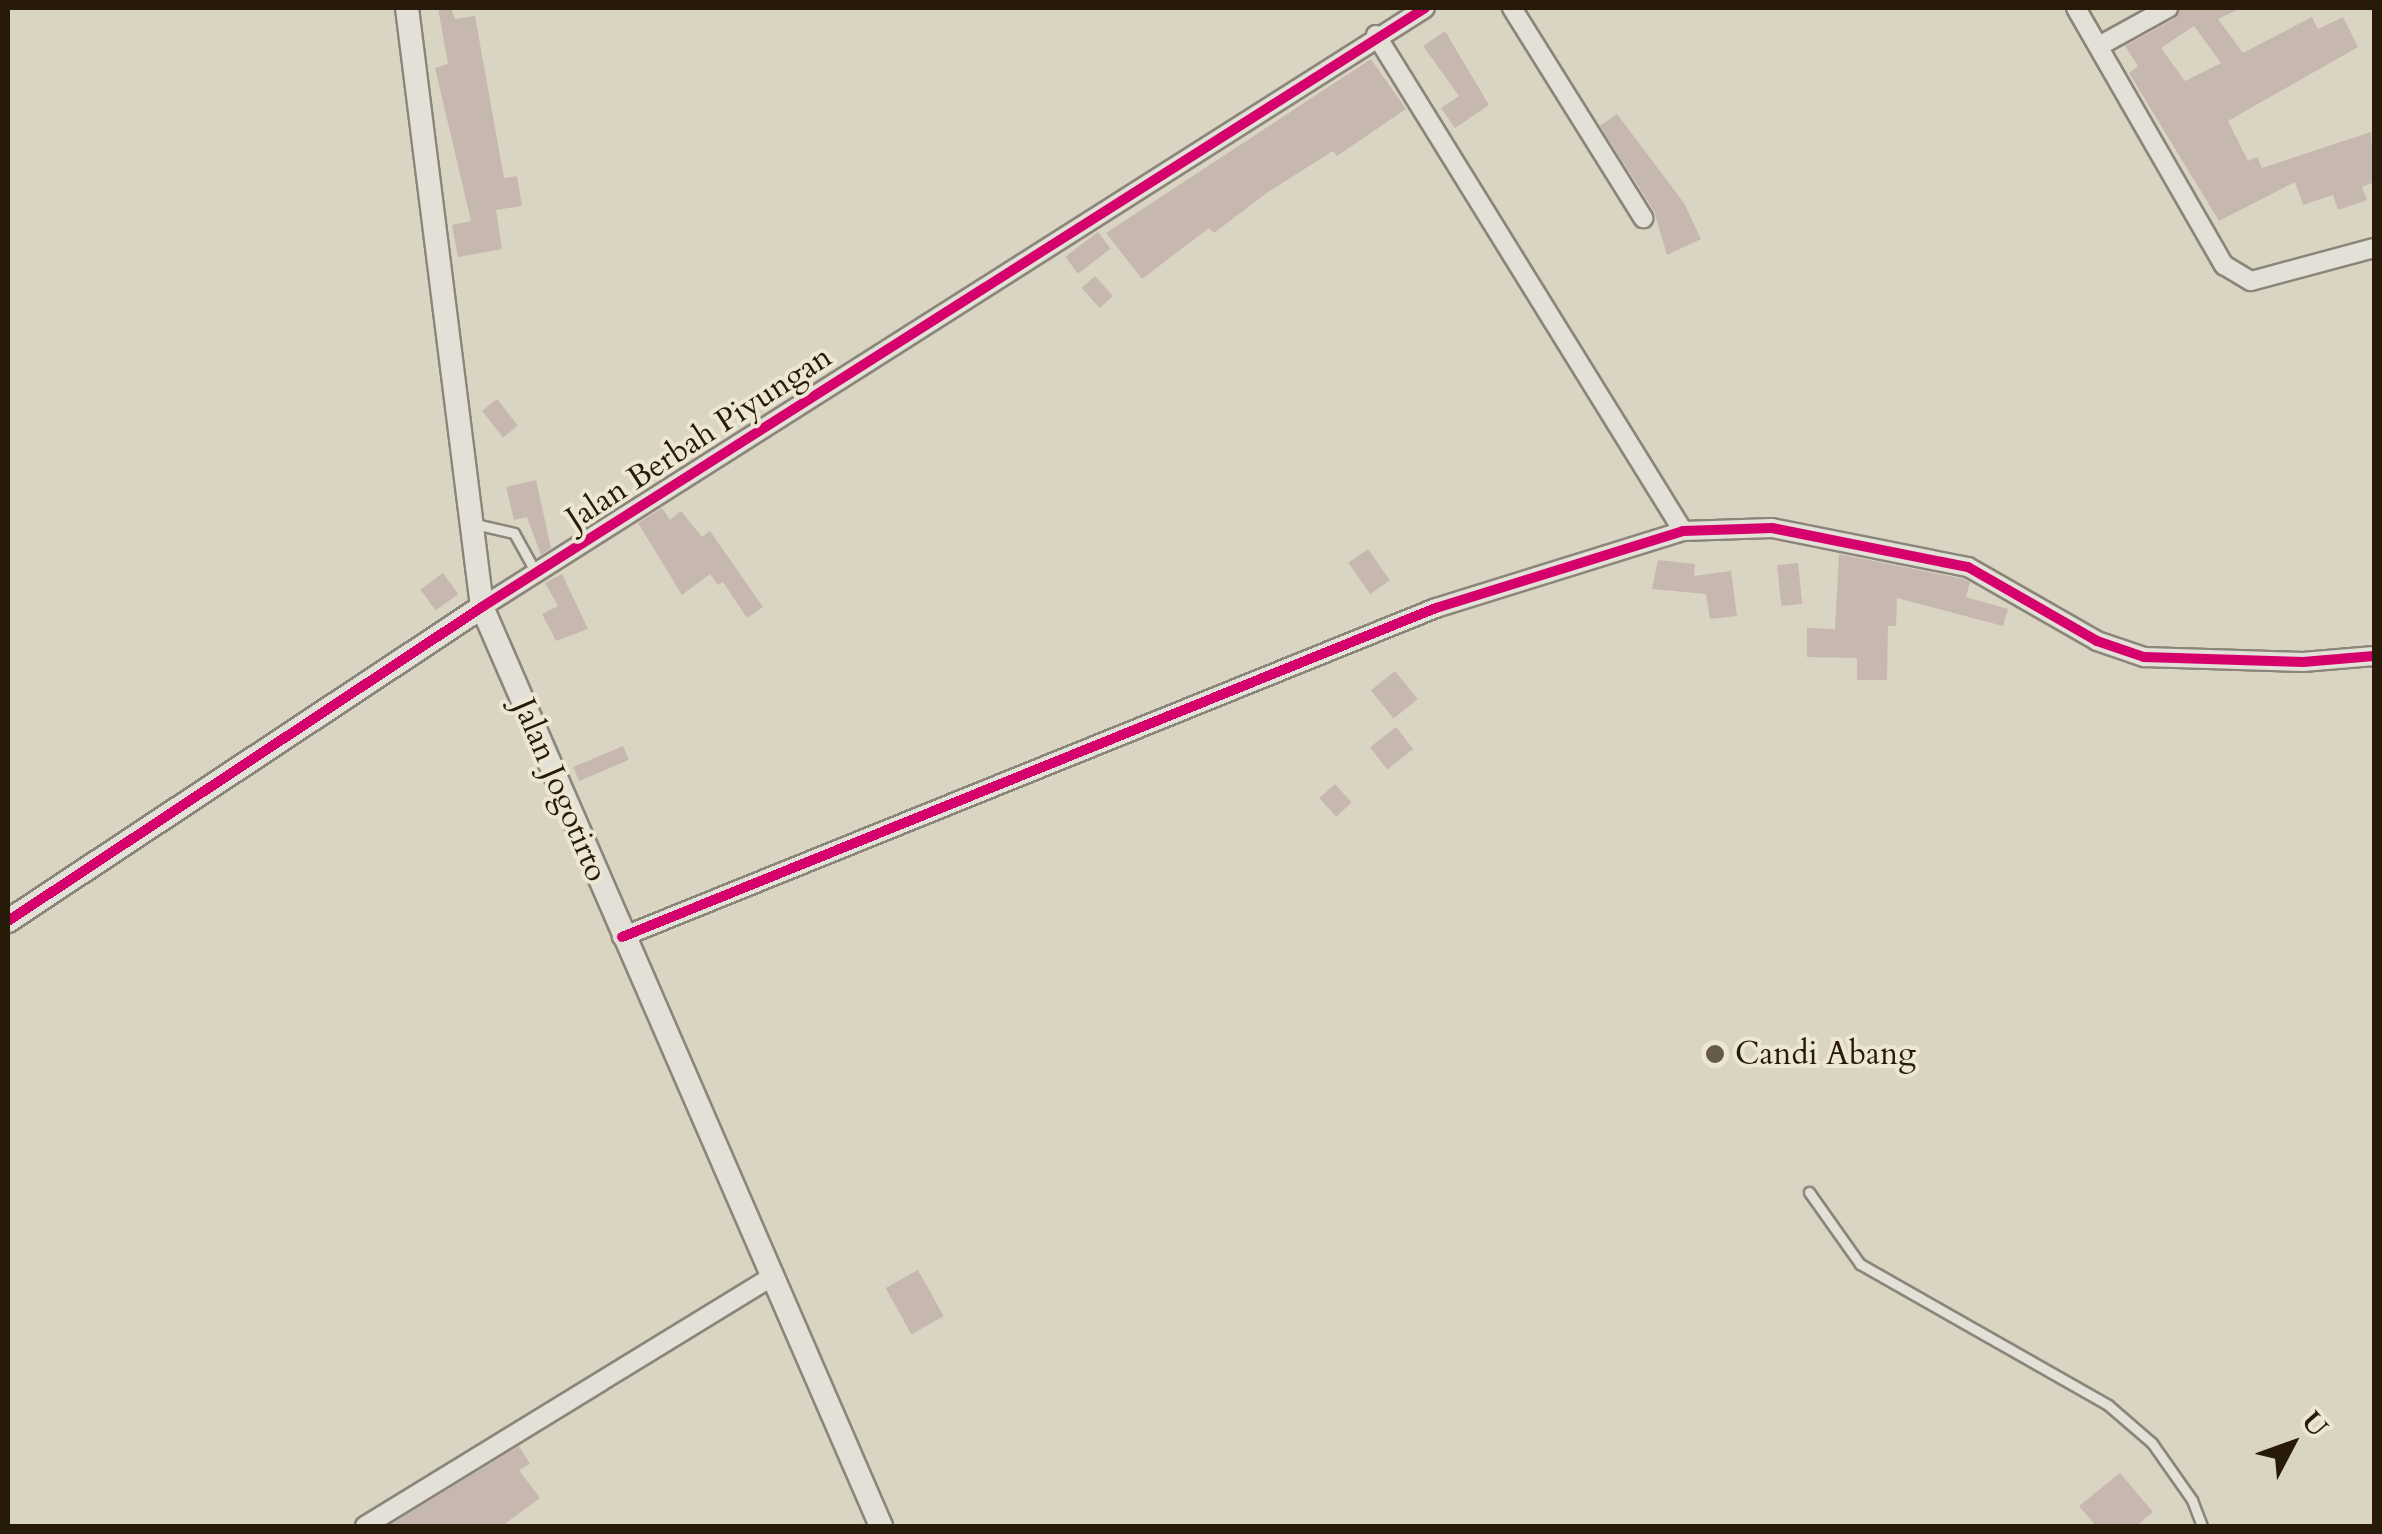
<!DOCTYPE html>
<html>
<head>
<meta charset="utf-8">
<style>
	body { margin:0 }
	#map { position:relative; width:2382px; height:1534px; overflow:hidden; background:#dad4c3; font-family:Cardo,serif }
	div>[style] { position:absolute }
	.building>* { inset:0; background:#c7b8af; transform-origin:0 0 }
	.roads { filter:drop-shadow(2px 0 #8b867a) drop-shadow(-2px 0 #8b867a) drop-shadow(0 2px #8b867a) drop-shadow(0 -2px #8b867a) }
	.service>* { height:9px; margin:-4.5px; padding:0 4.5px; transform-origin:4.5px; border-radius:4.5px; background:#e2e0d7 }
	.minor>* { height:18px; margin:-9px; padding:0 9px; transform-origin:9px; border-radius:9px; background:#e2e0d7 }
	.tertiary>* { height:22px; margin:-11px; padding:0 11px; transform-origin:11px; border-radius:11px; background:#e2e0d7 }
	.cycleway>* { height:10px; margin:-5px; padding:0 5px; transform-origin:5px; border-radius:5px; background:#d6006c }
	.dots>* { width:28px; height:28px; translate:-50% -50%; box-sizing:border-box; border:5px solid #ede6d2; border-radius:50% }
	span { translate:-50% -50%; white-space:nowrap; text-align:center; line-height:1.15; -webkit-text-stroke:8px #ede6d2; paint-order:stroke }
	.street-label { font-size:32px; color:#271a08 }
	.poi-label { font-size:32px; color:#271a08 }
	.left { translate:0 -50%; text-align:left }
	.frame { position:absolute; inset:0; border:10px solid #271a08; pointer-events:none }
	.north { position:absolute; left:2242px; top:1394px; width:100px; height:100px; -webkit-text-stroke:8px #ede6d2; paint-order:stroke; rotate:49deg; font-size:28px; font-weight:700; line-height:40px; text-align:center; color:#271a08 }
	.north::after { content:''; display:block; margin:auto; width:35px; height:45px; background:#271a08; clip-path:polygon(50% 0,100% 100%,50% 72%,0 100%) }
</style>
</head>
<body>
<div id="map">
	<div class="building">
		<i style="clip-path:polygon(438px 8px,451px 8px,455px 19px,475px 16px,504px 178px,517px 176px,522px 206px,496px 210px,502px 249px,458px 257px,452px 225px,471px 221px,435px 68px,448px 64px)"></i>
		<i style="clip-path:polygon(evenodd,2180px 8px,2241px 8px,2218px 19px,2243px 53px,2312px 17px,2318px 29px,2343px 17px,2358px 47px,2228px 121px,2248px 161px,2257px 157px,2262px 168px,2371px 132px,2374px 182px,2362px 187px,2367px 200px,2338px 210px,2333px 195px,2303px 205px,2295px 182px,2219px 221px,2129px 73px,2138px 66px,2125px 46px,2174px 19px,2180px 8px,2194px 26px,2221px 63px,2185px 81px,2161px 48px,2194px 26px)"></i>
		<i style="clip-path:polygon(1445px 31px,1489px 105px,1455px 128px,1441px 108px,1459px 96px,1423px 46px)"></i>
		<i style="clip-path:polygon(1371px 59px,1406px 109px,1337px 156px,1333px 151px,1268px 192px,1214px 233px,1209px 228px,1142px 279px,1106px 233px)"></i>
		<i style="clip-path:polygon(1617px 114px,1684px 203px,1701px 239px,1667px 255px,1654px 211px,1600px 126px)"></i>
		<i style="left:1098px;top:232px;width:21px;height:41px;rotate:53deg"></i>
		<i style="left:1095px;top:276px;width:27px;height:18px;rotate:48deg"></i>
		<i style="left:497px;top:399px;width:34px;height:19px;rotate:52deg"></i>
		<i style="clip-path:polygon(536px 480px,551px 548px,541px 555px,527px 517px,514px 520px,506px 487px)"></i>
		<i style="clip-path:polygon(662px 508px,670px 520px,681px 511px,702px 537px,710px 531px,763px 607px,747px 618px,723px 582px,718px 585px,710px 574px,682px 595px,638px 523px)"></i>
		<i style="left:1368px;top:549px;width:38px;height:24px;rotate:55deg"></i>
		<i style="clip-path:polygon(1839px 554px,1964px 579px,1970px 582px,1966px 597px,2008px 609px,2003px 626px,1897px 598px,1896px 626px,1888px 626px,1887px 680px,1857px 680px,1857px 658px,1807px 657px,1807px 628px,1835px 629px)"></i>
		<i style="clip-path:polygon(1658px 560px,1695px 564px,1694px 576px,1731px 571px,1737px 616px,1710px 619px,1706px 594px,1652px 589px)"></i>
		<i style="left:1798px;top:563px;width:41px;height:21px;rotate:84deg"></i>
		<i style="left:443px;top:573px;width:26px;height:28px;rotate:54deg"></i>
		<i style="clip-path:polygon(562px 574px,588px 629px,556px 641px,542px 614px,558px 606px,545px 583px)"></i>
		<i style="left:1395px;top:671px;width:36px;height:31px;rotate:51deg"></i>
		<i style="left:1396px;top:727px;width:28px;height:33px;rotate:52deg"></i>
		<i style="left:623px;top:746px;width:15px;height:54px;rotate:67deg"></i>
		<i style="left:1335px;top:784px;width:25px;height:21px;rotate:48deg"></i>
		<i style="left:918px;top:1270px;width:53px;height:37px;rotate:61deg"></i>
		<i style="clip-path:polygon(519px 1446px,530px 1464px,519px 1470px,540px 1498px,502px 1526px,388px 1526px)"></i>
		<i style="clip-path:polygon(2120px 1473px,2153px 1512px,2136px 1526px,2096px 1526px,2079px 1506px)"></i>
	</div>
	<div class="roads">
		<div class="service">
			<i style="left:475px;top:524px;width:40px;rotate:13deg"></i>
			<i style="left:514px;top:533px;width:43px;rotate:61.1deg"></i>
			<i style="left:1809px;top:1192px;width:88px;rotate:54.7deg"></i>
			<i style="left:1860px;top:1264px;width:285px;rotate:29.6deg"></i>
			<i style="left:2108px;top:1405px;width:58px;rotate:40.8deg"></i>
			<i style="left:2152px;top:1443px;width:70px;rotate:54.9deg"></i>
			<i style="left:2192px;top:1500px;width:28px;rotate:69deg"></i>
		</div>
		<div class="minor">
			<i style="left:1512px;top:8px;width:248px;rotate:58deg"></i>
			<i style="left:2076px;top:8px;width:297px;rotate:60.1deg"></i>
			<i style="left:2224px;top:265px;width:31px;rotate:31deg"></i>
			<i style="left:2251px;top:281px;width:127px;rotate:-15deg"></i>
			<i style="left:1376px;top:35px;width:583px;rotate:58.24deg"></i>
			<i style="left:2099px;top:46px;width:79px;rotate:-28.8deg"></i>
			<i style="left:482px;top:607px;width:1117px;rotate:-32.42deg"></i>
			<i style="left:622px;top:937px;width:878px;rotate:-22.01deg"></i>
			<i style="left:1436px;top:608px;width:259px;rotate:-17.3deg"></i>
			<i style="left:1683px;top:531px;width:89px;rotate:-1.9deg"></i>
			<i style="left:1772px;top:528px;width:200px;rotate:11.3deg"></i>
			<i style="left:1968px;top:567px;width:149px;rotate:29.8deg"></i>
			<i style="left:2097px;top:641px;width:50px;rotate:18.8deg"></i>
			<i style="left:2144px;top:657px;width:159px;rotate:1.8deg"></i>
			<i style="left:2303px;top:662px;width:71px;rotate:-4.8deg"></i>
			<i style="left:365px;top:1526px;width:475px;rotate:-31.5deg"></i>
		</div>
		<div class="tertiary">
			<i style="left:407px;top:8px;width:604px;rotate:82.86deg"></i>
			<i style="left:482px;top:607px;width:1002px;rotate:66.53deg"></i>
			<i style="left:8px;top:921px;width:569px;rotate:-33.52deg"></i>
		</div>
	</div>
	<div class="cycleway">
		<i style="left:8px;top:921px;width:569px;rotate:-33.52deg"></i>
		<i style="left:482px;top:607px;width:1117px;rotate:-32.42deg"></i>
		<i style="left:622px;top:937px;width:878px;rotate:-22.01deg"></i>
		<i style="left:1436px;top:608px;width:259px;rotate:-17.3deg"></i>
		<i style="left:1683px;top:531px;width:89px;rotate:-1.9deg"></i>
		<i style="left:1772px;top:528px;width:200px;rotate:11.3deg"></i>
		<i style="left:1968px;top:567px;width:149px;rotate:29.8deg"></i>
		<i style="left:2097px;top:641px;width:50px;rotate:18.8deg"></i>
		<i style="left:2144px;top:657px;width:159px;rotate:1.8deg"></i>
		<i style="left:2303px;top:662px;width:71px;rotate:-4.8deg"></i>
	</div>
	<div class="dots">
		<i style="left:1715px;top:1054px;background:#665b49"></i>
	</div>
	<div class="street-label">
		<span style="left:699px;top:438px;rotate:-33deg">Jalan Berbah Piyungan</span>
		<span style="left:560px;top:790px;rotate:67deg">Jalan Jogotirto</span>
	</div>
	<div class="poi-label">
		<span class="left" style="left:1735px;top:1054px">Candi Abang</span>
	</div>
	<div class="frame"></div>
	<div class="north">U</div>
</div>
</body>
</html>
